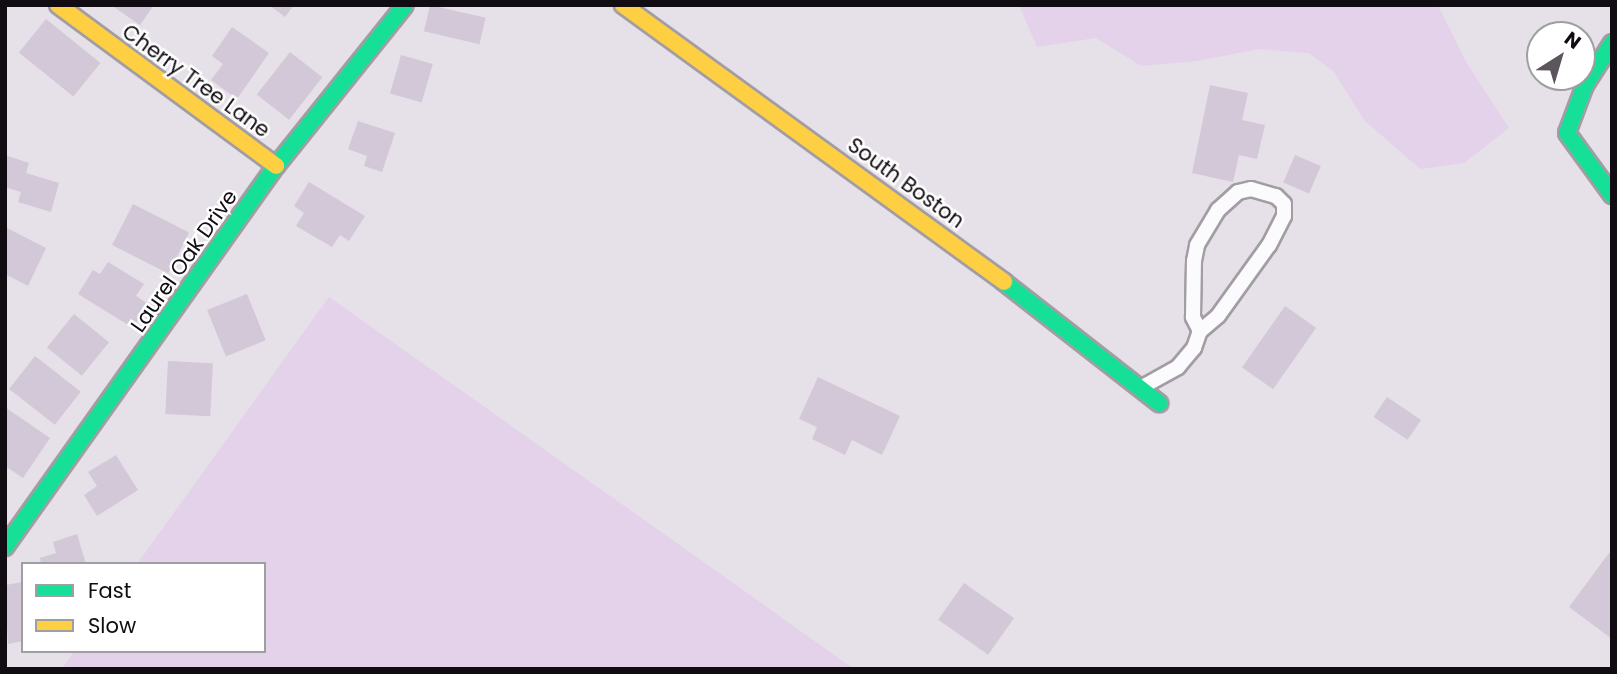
<!DOCTYPE html>
<html>
<head>
<meta charset="utf-8">
<style>
	body { margin:0 }
	#map { position:relative; width:1617px; height:674px; overflow:hidden; background:#e6e0e8; font-family:Poppins,sans-serif }
	div>[style] { position:absolute }
	.green>* { inset:0; background:#e4d2eb }
	.building>* { inset:0; background:#d3c8d7; transform-origin:0 0 }
	.roads { filter:drop-shadow(2px 0 #a29da3) drop-shadow(-2px 0 #a29da3) drop-shadow(0 2px #a29da3) drop-shadow(0 -2px #a29da3) }
	.lane>* { height:14px; margin:-7px; padding:0 7px; transform-origin:7px; border-radius:7px; background:#fbfafc }
	.fast>* { height:16px; margin:-8px; padding:0 8px; transform-origin:8px; border-radius:8px; background:#16e098 }
	.slow>* { height:16px; margin:-8px; padding:0 8px; transform-origin:8px; border-radius:8px; background:#ffcf43 }
	span { translate:-50% -50%; white-space:nowrap; text-align:center; line-height:1.15; -webkit-text-stroke:5px #fff; paint-order:stroke }
	.street-label { font-size:21px; color:#100c11 }
	.frame { position:absolute; inset:0; border:7px solid #100c11; pointer-events:none }
	.legend { position:absolute; left:21px; top:562px; width:245px; height:91px; box-sizing:border-box; background:#fff; border:2px solid #9f9ea0; margin:0; padding:9px 12px; list-style:none; font-size:21px; color:#100c11 }
	.legend li { display:flex; align-items:center; gap:14px; height:35px }
	.legend b { width:35px; border:2px solid #9f9ea0 }
	.north { position:absolute; left:1526px; top:21px; width:70px; height:70px; box-sizing:border-box; background:#fff; border:2px solid #9f9ea0; border-radius:50%; rotate:37deg; font-size:19px; font-weight:700; line-height:28px; text-align:center; color:#100c11 }
	.north::after { content:''; display:block; margin:auto; width:24px; height:32px; background:#5b565c; clip-path:polygon(50% 0,100% 100%,50% 72%,0 100%) }
</style>
</head>
<body>
<div id="map">
	<div class="green">
		<i style="clip-path:polygon(1019px 5px,1438px 5px,1466px 62px,1509px 128px,1464px 163px,1420px 169px,1364px 120px,1334px 72px,1309px 53px,1259px 49px,1197px 61px,1141px 66px,1096px 38px,1037px 47px)"></i>
		<i style="clip-path:polygon(329px 297px,746px 592px,854px 669px,62px 669px,74px 651px,264px 651px,264px 564px,137px 564px)"></i>
	</div>
	<div class="building">
		<i style="clip-path:polygon(111px 5px,154px 5px,140px 25px)"></i>
		<i style="clip-path:polygon(269px 5px,294px 5px,285px 17px)"></i>
		<i style="left:430px;top:5px;width:57px;height:27px;rotate:13deg"></i>
		<i style="left:46px;top:19px;width:70px;height:43px;rotate:39deg"></i>
		<i style="clip-path:polygon(232px 27px,269px 53px,237px 99px,211px 80px,223px 64px,212px 56px)"></i>
		<i style="left:290px;top:52px;width:41px;height:54px;rotate:38deg"></i>
		<i style="left:401px;top:55px;width:33px;height:40px;rotate:16deg"></i>
		<i style="clip-path:polygon(1210px 85px,1248px 93px,1242px 120px,1265px 125px,1257px 159px,1239px 155px,1233px 182px,1192px 173px)"></i>
		<i style="clip-path:polygon(358px 121px,395px 133px,382px 172px,364px 166px,367px 156px,348px 149px)"></i>
		<i style="clip-path:polygon(5px 155px,29px 163px,26px 173px,59px 183px,51px 212px,18px 202px,21px 192px,5px 187px)"></i>
		<i style="left:1295px;top:155px;width:28px;height:30px;rotate:23deg"></i>
		<i style="clip-path:polygon(309px 182px,365px 216px,349px 241px,340px 235px,332px 247px,296px 226px,304px 213px,294px 206px)"></i>
		<i style="left:133px;top:204px;width:63px;height:46px;rotate:27deg"></i>
		<i style="clip-path:polygon(5px 227px,46px 248px,28px 286px,5px 274px)"></i>
		<i style="clip-path:polygon(108px 262px,144px 284px,136px 296px,148px 304px,133px 328px,78px 294px,93px 270px,100px 274px)"></i>
		<i style="left:247px;top:294px;width:50px;height:43px;rotate:68deg"></i>
		<i style="left:1285px;top:306px;width:38px;height:75px;rotate:35deg"></i>
		<i style="left:74px;top:314px;width:45px;height:43px;rotate:39deg"></i>
		<i style="left:35px;top:356px;width:58px;height:42px;rotate:38deg"></i>
		<i style="left:168px;top:361px;width:45px;height:53px;rotate:3deg"></i>
		<i style="clip-path:polygon(818px 377px,900px 416px,882px 455px,852px 440px,845px 455px,812px 439px,817px 427px,799px 419px)"></i>
		<i style="left:1387px;top:397px;width:41px;height:24px;rotate:34deg"></i>
		<i style="clip-path:polygon(5px 407px,50px 438px,23px 478px,5px 466px)"></i>
		<i style="clip-path:polygon(116px 455px,138px 490px,97px 516px,84px 495px,97px 486px,88px 472px)"></i>
		<i style="clip-path:polygon(77px 534px,86px 564px,41px 564px,40px 558px,56px 553px,53px 542px)"></i>
		<i style="clip-path:polygon(1609px 553px,1612px 555px,1612px 639px,1569px 607px)"></i>
		<i style="clip-path:polygon(23px 582px,23px 641px,8px 644px,5px 585px)"></i>
		<i style="left:964px;top:583px;width:61px;height:45px;rotate:35deg"></i>
	</div>
	<div class="roads">
		<div class="lane">
			<i style="left:1144px;top:386px;width:39px;rotate:-29deg"></i>
			<i style="left:1178px;top:367px;width:25px;rotate:-50deg"></i>
			<i style="left:1194px;top:348px;width:18px;rotate:-71deg"></i>
			<i style="left:1200px;top:331px;width:16px;rotate:-117deg"></i>
			<i style="left:1193px;top:317px;width:56px;rotate:-89deg"></i>
			<i style="left:1194px;top:261px;width:16px;rotate:-79deg"></i>
			<i style="left:1197px;top:245px;width:41px;rotate:-59deg"></i>
			<i style="left:1218px;top:210px;width:27px;rotate:-42deg"></i>
			<i style="left:1238px;top:192px;width:13px;rotate:-13deg"></i>
			<i style="left:1251px;top:189px;width:26px;rotate:16deg"></i>
			<i style="left:1276px;top:196px;width:11px;rotate:45deg"></i>
			<i style="left:1284px;top:204px;width:12px;rotate:90deg"></i>
			<i style="left:1284px;top:216px;width:33px;rotate:117deg"></i>
			<i style="left:1269px;top:245px;width:87px;rotate:125.7deg"></i>
			<i style="left:1218px;top:316px;width:23px;rotate:140deg"></i>
		</div>
		<div class="fast">
			<i style="left:1612px;top:43px;width:50px;rotate:122.7deg"></i>
			<i style="left:1585px;top:85px;width:51px;rotate:110.6deg"></i>
			<i style="left:1567px;top:133px;width:77px;rotate:54deg"></i>
			<i style="left:1004px;top:282px;width:197px;rotate:38deg"></i>
			<i style="left:5px;top:547px;width:468px;rotate:-54.6deg"></i>
			<i style="left:276px;top:166px;width:206px;rotate:-51.3deg"></i>
		</div>
		<div class="slow">
			<i style="left:58px;top:5px;width:271px;rotate:36.4deg"></i>
			<i style="left:623px;top:5px;width:471px;rotate:36deg"></i>
		</div>
	</div>
	<div class="street-label">
		<span style="left:196px;top:81px;rotate:36deg">Cherry Tree Lane</span>
		<span style="left:906px;top:183px;rotate:36deg">South Boston</span>
		<span style="left:184px;top:261px;rotate:-55deg">Laurel Oak Drive</span>
	</div>
	<div class="frame"></div>
	<ul class="legend">
	<li><b style="height:9px;background:#16e098"></b>Fast</li>
	<li><b style="height:9px;background:#ffcf43"></b>Slow</li>
	</ul>
	<div class="north">N</div>
</div>
</body>
</html>
